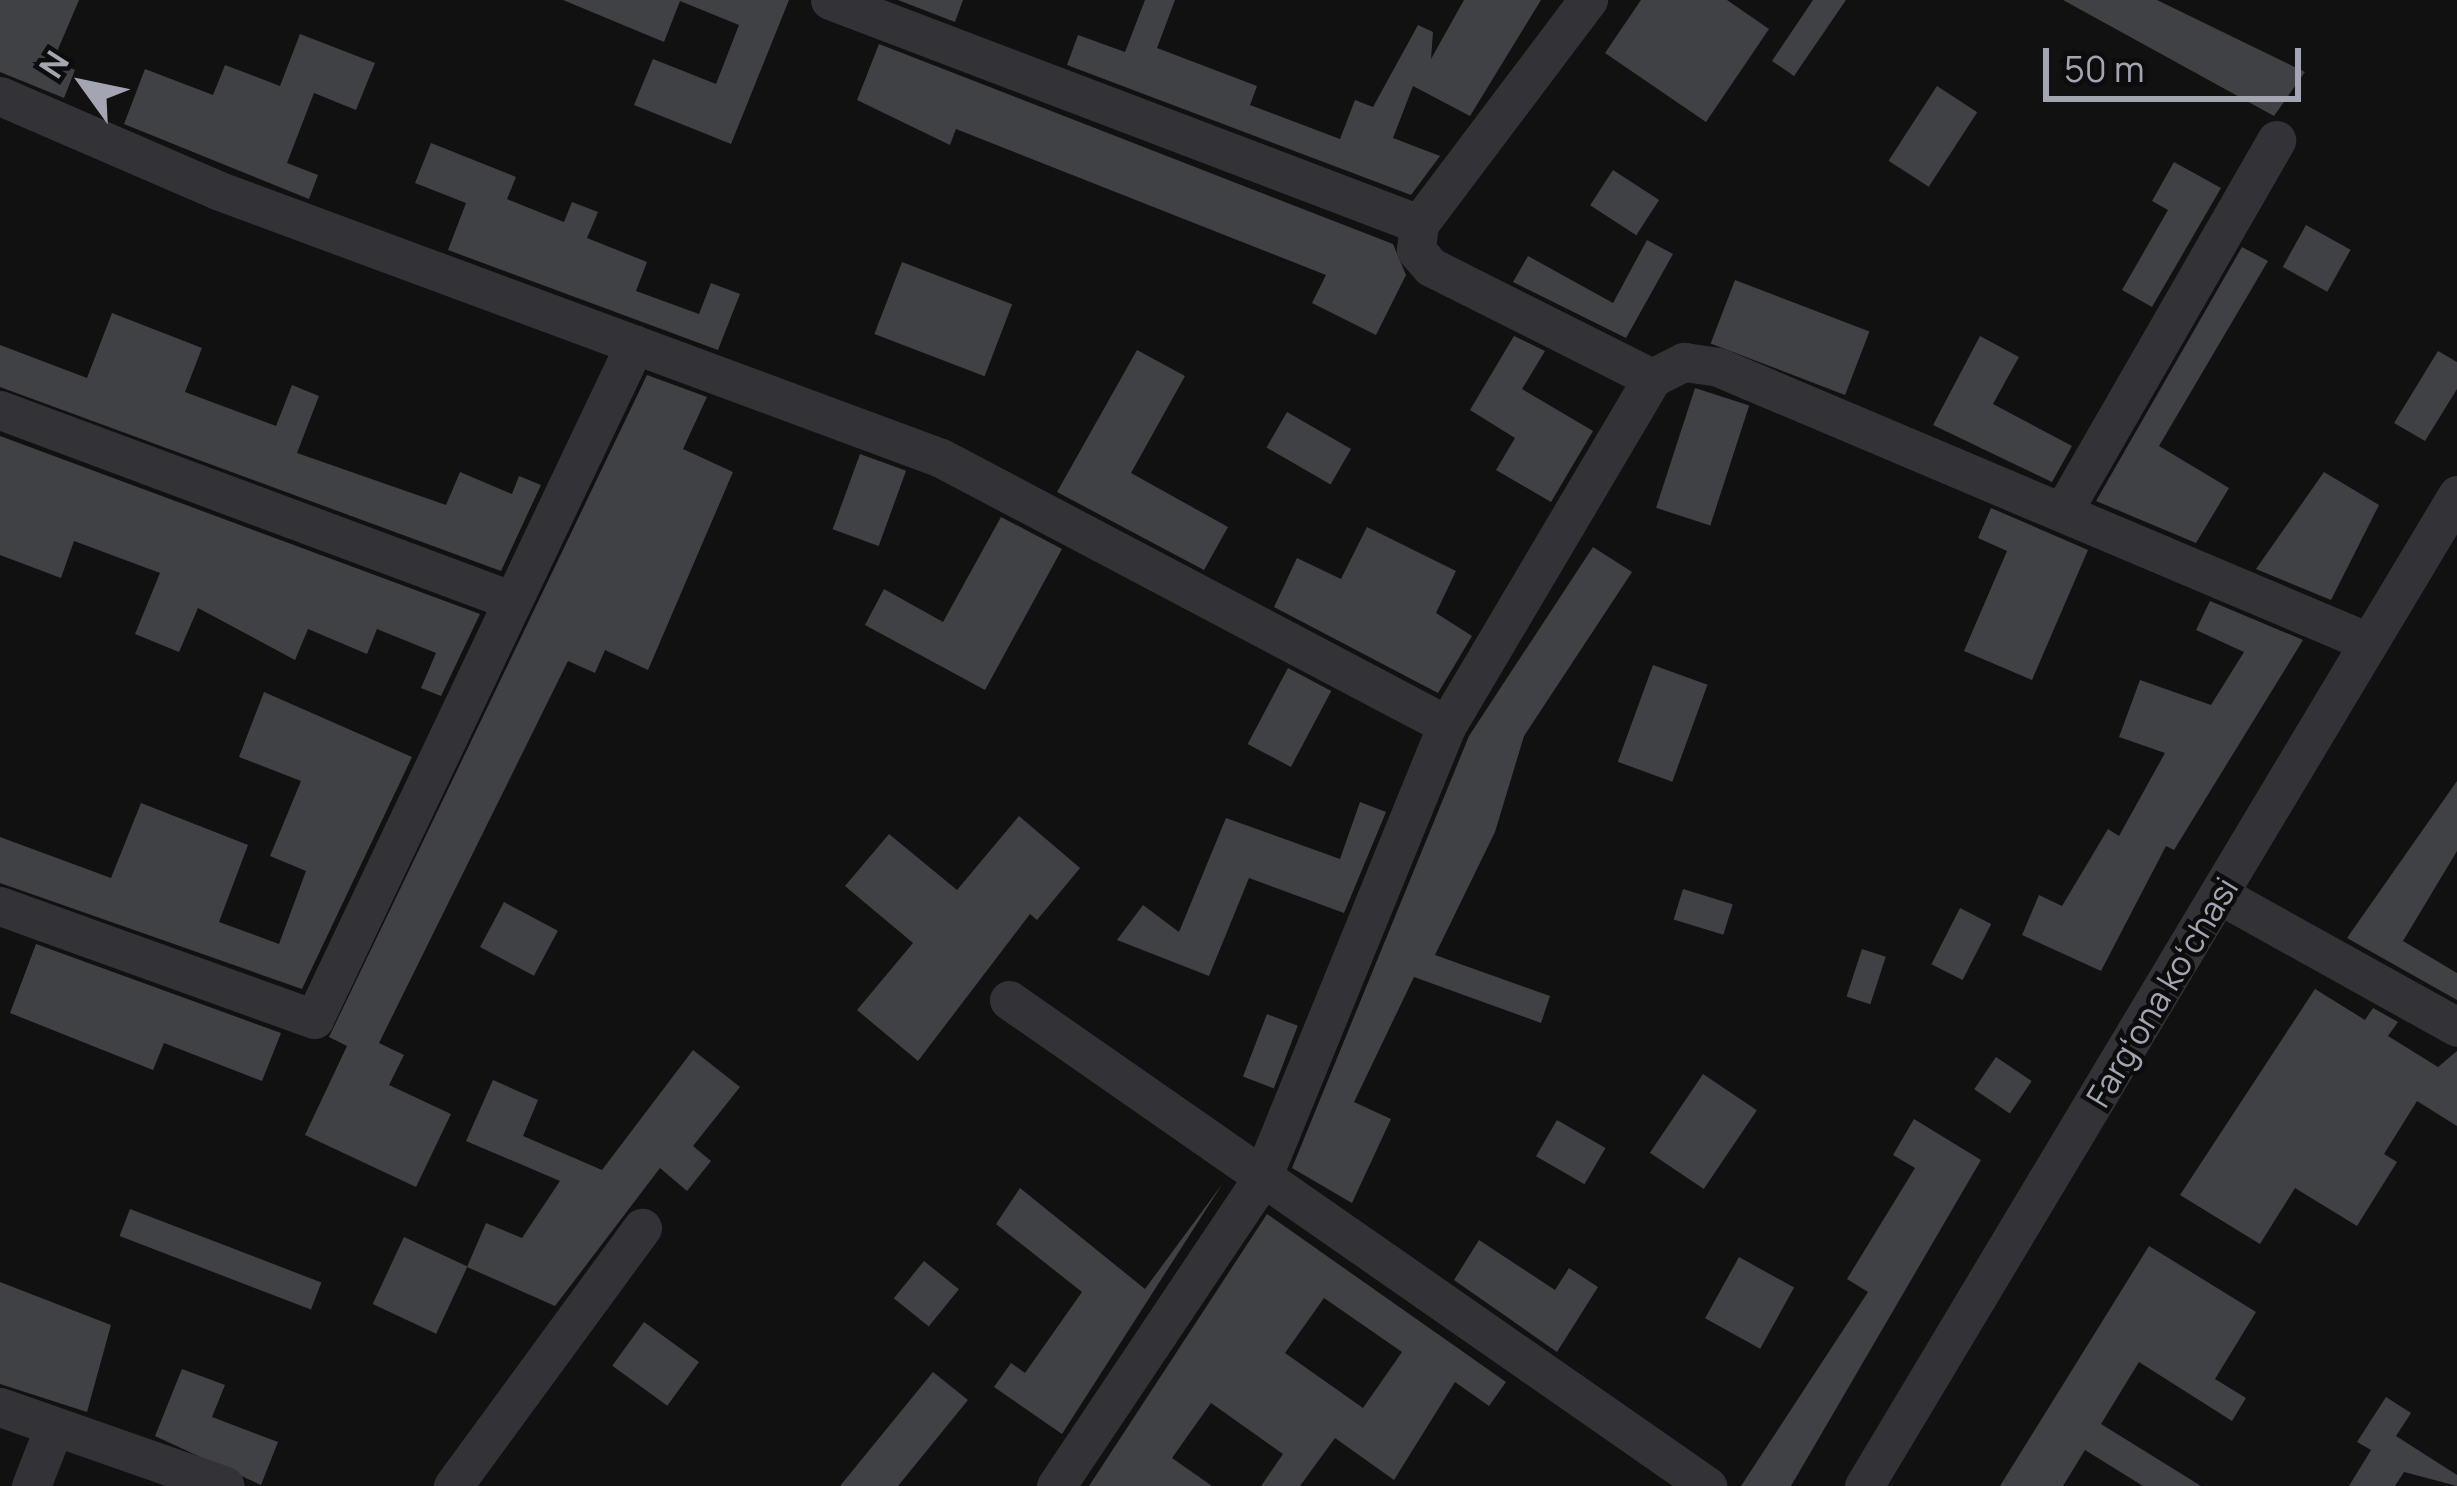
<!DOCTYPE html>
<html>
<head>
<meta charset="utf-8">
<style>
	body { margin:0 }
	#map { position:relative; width:2457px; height:1486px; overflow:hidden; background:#111112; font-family:Manrope,sans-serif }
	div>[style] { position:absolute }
	.building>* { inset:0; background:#404145; transform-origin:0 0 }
	.minor>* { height:39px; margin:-19.5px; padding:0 19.5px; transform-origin:19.5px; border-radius:19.5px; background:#323237 }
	span { translate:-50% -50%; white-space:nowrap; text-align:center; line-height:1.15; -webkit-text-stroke:9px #0c0c0d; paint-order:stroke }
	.street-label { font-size:33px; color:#a3a6b2 }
	.north { position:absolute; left:24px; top:24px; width:120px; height:120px; -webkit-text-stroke:9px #0c0c0d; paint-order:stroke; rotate:303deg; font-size:33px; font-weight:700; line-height:48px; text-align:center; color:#a3a6b2 }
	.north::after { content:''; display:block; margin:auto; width:42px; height:54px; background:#a3a6b2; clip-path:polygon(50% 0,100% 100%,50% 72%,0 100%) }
	.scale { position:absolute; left:2043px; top:48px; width:258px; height:54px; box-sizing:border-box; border:6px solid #a3a6b2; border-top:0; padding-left:15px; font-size:36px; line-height:42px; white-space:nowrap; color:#a3a6b2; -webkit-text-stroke:9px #0c0c0d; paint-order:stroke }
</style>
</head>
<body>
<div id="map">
	<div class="building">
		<i style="clip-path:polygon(0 0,79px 0,53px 61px,75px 70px,64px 98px,0 72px)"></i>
		<i style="clip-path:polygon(563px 0,789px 0,731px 144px,634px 105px,653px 59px,716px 84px,739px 25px,680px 1px,664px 42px)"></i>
		<i style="clip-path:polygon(898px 0,963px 0,955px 22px)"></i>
		<i style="clip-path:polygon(1145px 0,1175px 0,1157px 48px,1257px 86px,1250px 105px,1340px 139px,1355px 100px,1373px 107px,1418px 25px,1433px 32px,1431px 59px,1464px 0,1541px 0,1470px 116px,1413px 86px,1393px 138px,1440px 156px,1411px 195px,1067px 65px,1078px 35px,1125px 52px)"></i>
		<i style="clip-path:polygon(1641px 0,1727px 0,1769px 29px,1706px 122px,1605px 53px)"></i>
		<i style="clip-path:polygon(1813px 0,1846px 0,1794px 76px,1772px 61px)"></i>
		<i style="clip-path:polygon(2063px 0,2157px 0,2305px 72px,2274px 116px)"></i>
		<i style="clip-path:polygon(300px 34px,375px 63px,356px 110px,314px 93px,287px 163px,318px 175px,309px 199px,124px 124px,145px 69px,213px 95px,225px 65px,280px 86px)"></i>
		<i style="clip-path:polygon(879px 44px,1393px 244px,1406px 275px,1376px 335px,1312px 303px,1326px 275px,956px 129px,950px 145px,857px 100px)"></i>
		<i style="left:1937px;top:86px;width:48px;height:89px;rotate:33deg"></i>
		<i style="clip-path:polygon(431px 143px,516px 177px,507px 199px,564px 222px,572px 202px,598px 212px,587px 238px,647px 262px,636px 291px,699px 314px,711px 283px,740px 294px,718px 350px,448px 250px,466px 203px,415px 183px)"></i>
		<i style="clip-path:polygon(2174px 162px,2221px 188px,2152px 307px,2122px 290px,2168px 210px,2152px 201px)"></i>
		<i style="left:1613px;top:170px;width:55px;height:42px;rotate:33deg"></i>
		<i style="left:2306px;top:225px;width:51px;height:48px;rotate:29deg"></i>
		<i style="clip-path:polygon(1647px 240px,1673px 254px,1626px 338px,1513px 282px,1528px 256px,1613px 303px)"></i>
		<i style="clip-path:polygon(2242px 247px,2268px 261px,2159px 446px,2229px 488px,2196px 543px,2096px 501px)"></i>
		<i style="left:902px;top:262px;width:118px;height:77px;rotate:21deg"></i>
		<i style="left:1735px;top:280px;width:144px;height:68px;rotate:21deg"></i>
		<i style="clip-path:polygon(112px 313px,202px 348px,185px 392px,276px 426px,292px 385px,319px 396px,297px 453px,446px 505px,460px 472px,512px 494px,519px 476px,541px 485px,501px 571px,0 387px,0 345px,87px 378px)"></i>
		<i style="clip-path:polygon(1514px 336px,1545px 351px,1522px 389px,1593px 431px,1551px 502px,1496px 470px,1515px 438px,1470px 410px)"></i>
		<i style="clip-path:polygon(1980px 336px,2019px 357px,1993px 404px,2072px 446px,2052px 482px,1933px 425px)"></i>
		<i style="clip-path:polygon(1137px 350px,1185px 376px,1131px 473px,1228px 527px,1204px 570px,1057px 492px)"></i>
		<i style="clip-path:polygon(2438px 351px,2457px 362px,2457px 389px,2425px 441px,2394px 423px)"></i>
		<i style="clip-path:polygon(647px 375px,707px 397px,683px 449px,733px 472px,648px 670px,605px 650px,595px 673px,568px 661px,379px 1043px,404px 1055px,389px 1085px,451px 1114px,416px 1187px,305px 1135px,347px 1046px,329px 1037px)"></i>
		<i style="left:1695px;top:388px;width:57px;height:126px;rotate:18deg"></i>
		<i style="left:1287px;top:412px;width:74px;height:41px;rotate:30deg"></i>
		<i style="clip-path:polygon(0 436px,480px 614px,441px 696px,421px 688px,436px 653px,377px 629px,367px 654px,308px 629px,295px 660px,198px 608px,179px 652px,135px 634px,160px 573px,74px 541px,61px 578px,0 555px)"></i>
		<i style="left:860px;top:454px;width:49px;height:80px;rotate:20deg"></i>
		<i style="clip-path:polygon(2324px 472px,2379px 505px,2331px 600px,2256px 569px)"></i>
		<i style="clip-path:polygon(1991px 508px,2088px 550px,2032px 680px,1964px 651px,2007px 551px,1978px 538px)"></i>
		<i style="clip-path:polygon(1001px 517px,1062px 549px,985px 690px,865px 625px,884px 589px,943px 622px)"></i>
		<i style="clip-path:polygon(1367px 527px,1456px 571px,1436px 613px,1472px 636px,1438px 693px,1274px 607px,1297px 558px,1341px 579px)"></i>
		<i style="clip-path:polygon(1593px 547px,1632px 572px,1524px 736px,1495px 832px,1435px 955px,1550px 996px,1541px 1023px,1414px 977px,1354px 1102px,1391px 1119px,1352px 1203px,1292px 1168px,1469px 736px)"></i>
		<i style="clip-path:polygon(2210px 601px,2303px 640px,2174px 850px,2166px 846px,2101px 971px,2022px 935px,2039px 895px,2062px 906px,2108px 829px,2119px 836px,2165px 753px,2119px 737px,2140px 680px,2211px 705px,2244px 652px,2196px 630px)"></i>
		<i style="left:1653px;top:665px;width:58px;height:103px;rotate:20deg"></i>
		<i style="left:1288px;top:668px;width:49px;height:86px;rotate:28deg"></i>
		<i style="clip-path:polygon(264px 692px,412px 757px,302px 989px,0 883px,0 837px,111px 878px,141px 803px,248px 845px,219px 922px,279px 944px,306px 871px,270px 856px,301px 781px,239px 757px)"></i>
		<i style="clip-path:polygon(2457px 781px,2457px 851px,2403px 941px,2457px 973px,2457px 1000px,2347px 938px)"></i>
		<i style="clip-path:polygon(1360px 802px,1386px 812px,1344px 913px,1249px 878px,1209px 976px,1117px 940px,1143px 905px,1179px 932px,1226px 818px,1340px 859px)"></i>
		<i style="clip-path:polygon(1019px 816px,1080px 868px,1037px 920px,1030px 914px,918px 1061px,857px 1010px,913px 943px,845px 886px,889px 834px,957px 890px)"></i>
		<i style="left:1683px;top:889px;width:52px;height:32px;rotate:17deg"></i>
		<i style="left:504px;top:902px;width:61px;height:51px;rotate:28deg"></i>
		<i style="left:1960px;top:908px;width:35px;height:63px;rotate:27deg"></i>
		<i style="clip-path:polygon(36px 944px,281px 1033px,262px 1081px,164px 1043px,153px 1070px,10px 1013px)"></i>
		<i style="left:1862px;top:949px;width:25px;height:50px;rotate:18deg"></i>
		<i style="clip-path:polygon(2315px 989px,2365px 1020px,2373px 1008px,2398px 1022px,2388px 1036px,2438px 1067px,2457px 1051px,2457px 1126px,2417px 1101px,2384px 1154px,2397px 1162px,2357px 1226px,2295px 1188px,2260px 1244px,2180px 1195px)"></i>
		<i style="left:1267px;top:1014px;width:33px;height:67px;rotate:21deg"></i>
		<i style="clip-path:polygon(693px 1050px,740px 1087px,693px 1146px,711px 1161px,687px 1191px,660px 1168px,555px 1306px,467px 1267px,486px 1223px,522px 1238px,560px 1181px,466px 1141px,493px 1080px,538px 1100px,523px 1136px,602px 1170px)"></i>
		<i style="left:1996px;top:1057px;width:43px;height:39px;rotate:34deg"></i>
		<i style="left:1703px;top:1074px;width:65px;height:95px;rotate:34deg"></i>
		<i style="clip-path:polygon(1914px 1119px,1981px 1160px,1791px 1486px,1741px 1486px,1868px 1292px,1847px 1279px,1915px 1168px,1893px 1155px)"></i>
		<i style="left:1557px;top:1120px;width:56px;height:42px;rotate:30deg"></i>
		<i style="clip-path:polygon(1223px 1183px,1062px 1434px,994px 1387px,1011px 1363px,1025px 1373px,1082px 1292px,996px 1224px,1020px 1188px,1145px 1289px)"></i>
		<i style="left:130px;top:1209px;width:205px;height:29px;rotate:21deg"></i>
		<i style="clip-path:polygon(evenodd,1267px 1214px,1506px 1382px,1489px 1406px,1455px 1382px,1394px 1480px,1335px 1438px,1300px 1486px,1261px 1486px,1283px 1454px,1211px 1403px,1172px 1458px,1212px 1486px,1089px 1486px,1267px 1214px,1324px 1298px,1402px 1352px,1363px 1408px,1285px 1353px,1324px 1298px)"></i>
		<i style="left:404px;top:1237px;width:70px;height:74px;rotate:25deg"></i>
		<i style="clip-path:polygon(1479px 1240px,1555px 1290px,1569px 1268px,1598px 1287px,1557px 1352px,1454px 1280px)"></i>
		<i style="clip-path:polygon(2149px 1246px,2256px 1312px,2215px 1379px,2246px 1398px,2232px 1421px,2139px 1362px,2101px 1424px,2201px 1486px,2143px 1486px,2085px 1450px,2063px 1486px,2000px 1486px)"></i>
		<i style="left:1739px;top:1257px;width:63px;height:70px;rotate:29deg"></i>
		<i style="left:924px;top:1261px;width:45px;height:48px;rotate:39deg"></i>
		<i style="clip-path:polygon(0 1282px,111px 1325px,87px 1412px,0 1384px)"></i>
		<i style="left:644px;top:1322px;width:68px;height:54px;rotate:36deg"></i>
		<i style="clip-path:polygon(182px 1369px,225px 1385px,212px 1417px,278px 1442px,261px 1485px,155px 1436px)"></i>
		<i style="clip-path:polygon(933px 1372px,968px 1400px,898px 1486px,840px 1486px)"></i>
		<i style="clip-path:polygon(2386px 1397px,2411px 1413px,2396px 1436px,2457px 1475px,2457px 1486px,2404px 1472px,2395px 1486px,2349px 1486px,2371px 1450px,2357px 1442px)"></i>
	</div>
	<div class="minor">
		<i style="left:830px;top:0;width:630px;rotate:20.82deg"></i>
		<i style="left:1419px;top:224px;width:26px;rotate:97deg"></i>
		<i style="left:1416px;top:250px;width:23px;rotate:49deg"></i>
		<i style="left:1431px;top:267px;width:247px;rotate:26.7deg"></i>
		<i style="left:1652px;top:378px;width:36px;rotate:-27deg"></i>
		<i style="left:1684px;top:362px;width:34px;rotate:8deg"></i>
		<i style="left:1718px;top:367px;width:706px;rotate:22.93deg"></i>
		<i style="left:0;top:96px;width:236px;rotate:23.4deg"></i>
		<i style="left:217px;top:190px;width:772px;rotate:20.31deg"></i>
		<i style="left:941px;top:458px;width:572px;rotate:27.82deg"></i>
		<i style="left:1419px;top:224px;width:281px;rotate:-53deg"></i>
		<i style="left:0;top:410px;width:547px;rotate:20.42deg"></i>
		<i style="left:2063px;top:511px;width:428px;rotate:-60.1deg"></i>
		<i style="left:2220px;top:895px;width:271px;rotate:29.1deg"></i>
		<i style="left:0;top:906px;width:334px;rotate:19.8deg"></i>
		<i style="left:314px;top:1019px;width:747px;rotate:-64.57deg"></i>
		<i style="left:1009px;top:1000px;width:851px;rotate:34.85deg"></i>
		<i style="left:0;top:1407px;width:238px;rotate:19.3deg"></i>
		<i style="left:31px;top:1486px;width:63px;rotate:-68.7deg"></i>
		<i style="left:453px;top:1486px;width:320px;rotate:-53.8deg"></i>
		<i style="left:1056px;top:1486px;width:371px;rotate:-56.2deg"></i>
		<i style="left:1262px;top:1178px;width:489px;rotate:-67.8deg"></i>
		<i style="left:1447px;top:725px;width:403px;rotate:-59.4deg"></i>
		<i style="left:1864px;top:1486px;width:1155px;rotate:-59.1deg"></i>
	</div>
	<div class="street-label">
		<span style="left:2162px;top:992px;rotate:-59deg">Fargʻona koʻchasi</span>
	</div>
	<div class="north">N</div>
	<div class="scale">50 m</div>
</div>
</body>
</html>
